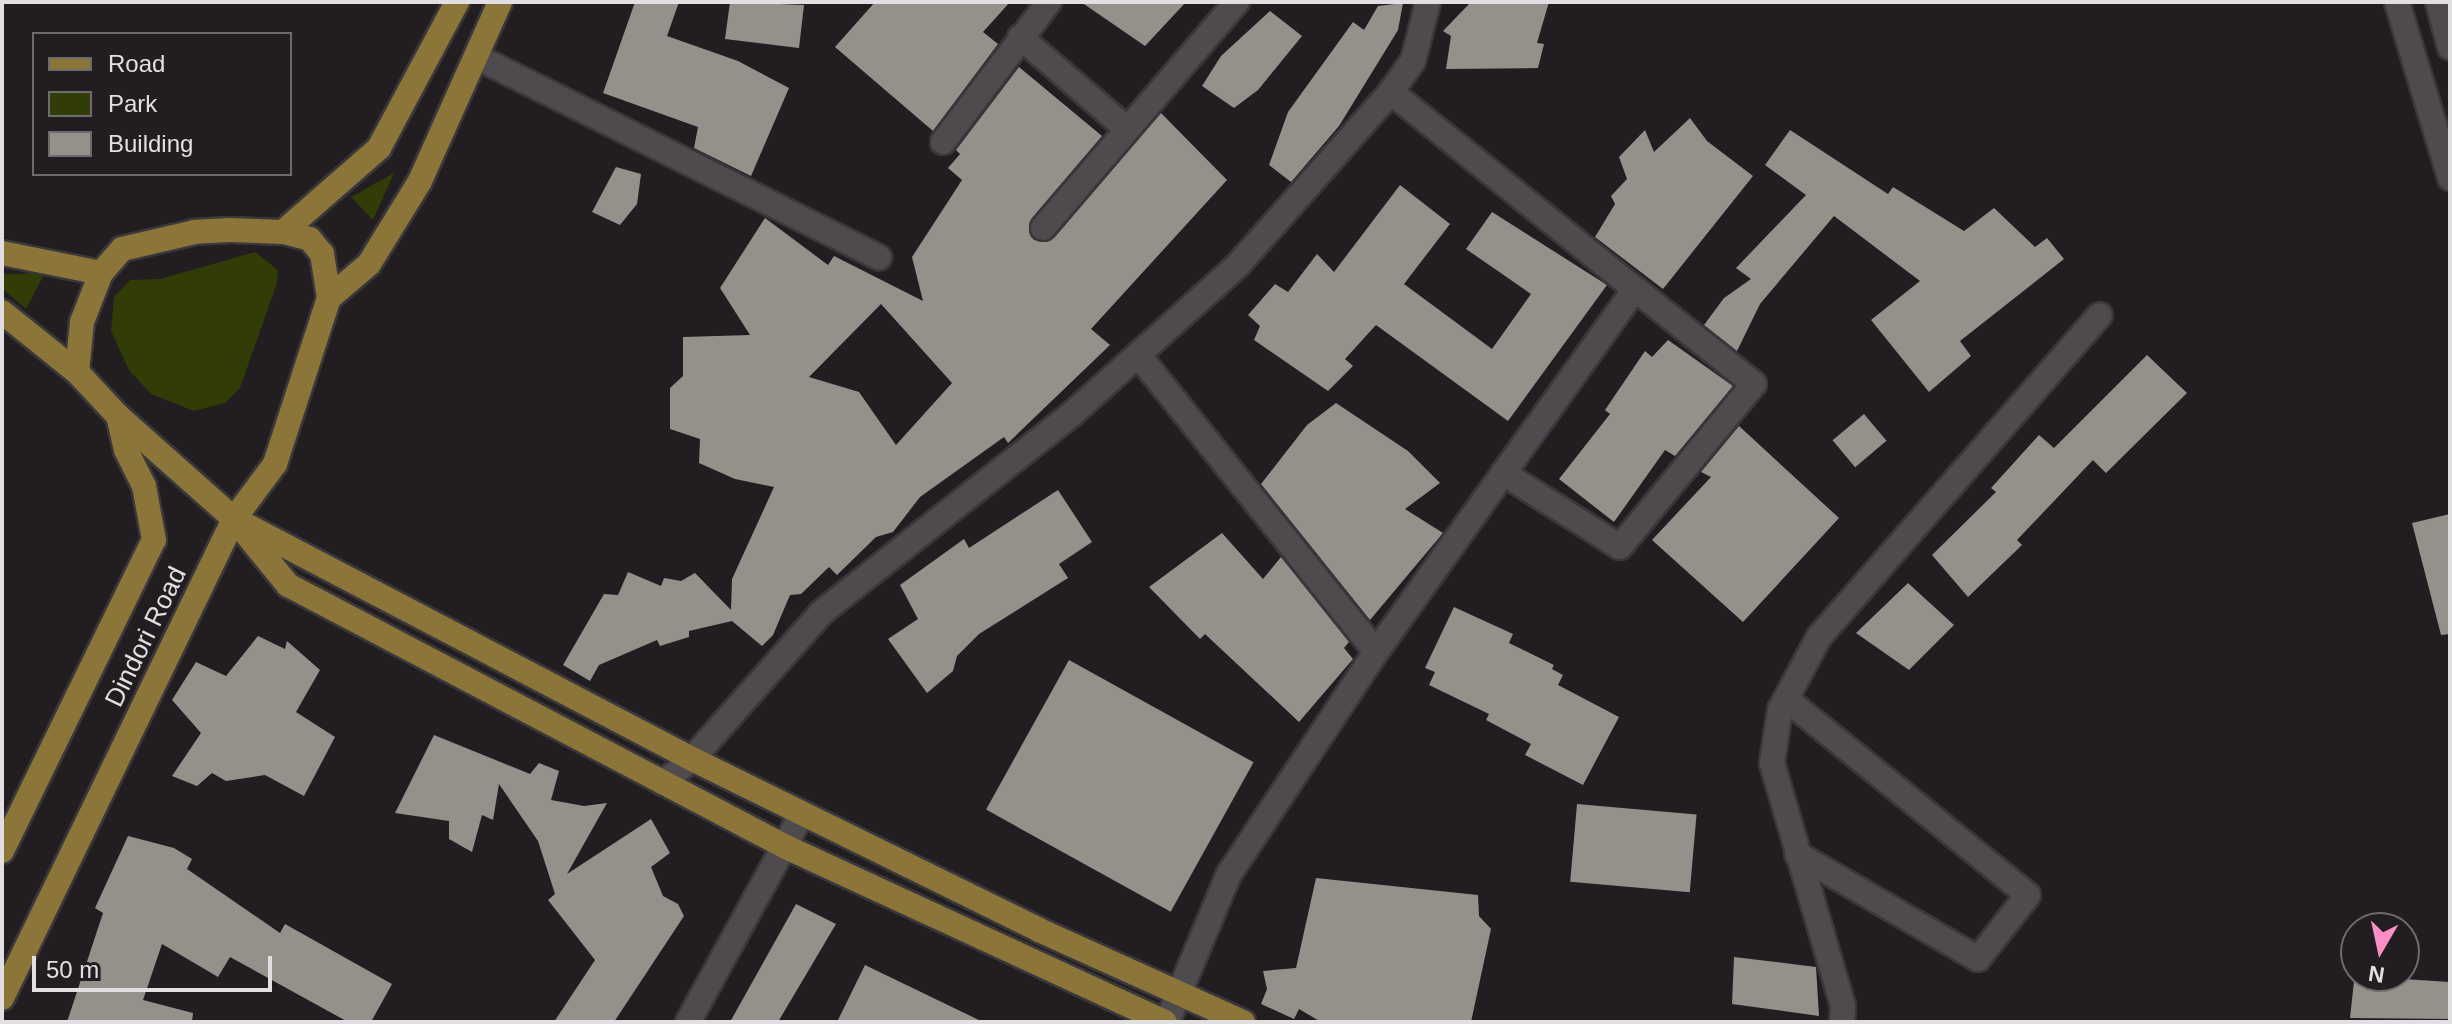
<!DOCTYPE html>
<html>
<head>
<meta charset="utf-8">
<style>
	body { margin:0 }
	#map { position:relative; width:2452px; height:1024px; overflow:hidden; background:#211d21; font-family:Helvetica,sans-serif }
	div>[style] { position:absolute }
	.green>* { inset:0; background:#323c07 }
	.building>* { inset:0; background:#96908b; transform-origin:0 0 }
	.roads { filter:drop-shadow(2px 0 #3a373a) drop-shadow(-2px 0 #3a373a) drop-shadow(0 2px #3a373a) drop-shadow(0 -2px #3a373a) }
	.minor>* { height:24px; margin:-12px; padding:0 12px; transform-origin:12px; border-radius:12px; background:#4f4a4e }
	.tertiary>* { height:24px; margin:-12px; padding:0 12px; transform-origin:12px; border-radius:12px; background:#4f4a4e }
	.primary>* { height:24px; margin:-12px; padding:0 12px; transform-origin:12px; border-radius:12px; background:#8b7538 }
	span { translate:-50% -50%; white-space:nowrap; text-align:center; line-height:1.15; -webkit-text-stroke:8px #211d21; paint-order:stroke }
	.street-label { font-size:26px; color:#e2dfe2 }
	.frame { position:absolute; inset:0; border:4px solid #e2dfe2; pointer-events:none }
	.legend { position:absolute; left:32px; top:32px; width:260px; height:144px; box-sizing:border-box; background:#211d21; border:2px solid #6e6b6e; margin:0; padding:10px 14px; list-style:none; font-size:24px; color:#e2dfe2 }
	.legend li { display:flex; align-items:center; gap:16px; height:40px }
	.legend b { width:40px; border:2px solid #6e6b6e }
	.north { position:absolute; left:2340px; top:912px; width:80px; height:80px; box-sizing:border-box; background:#211d21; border:2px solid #6e6b6e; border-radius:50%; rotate:189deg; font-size:22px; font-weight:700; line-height:32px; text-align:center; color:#e2dfe2 }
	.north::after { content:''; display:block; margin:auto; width:28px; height:36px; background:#fb8fc5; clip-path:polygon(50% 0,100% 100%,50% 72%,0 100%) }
	.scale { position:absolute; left:32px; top:956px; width:240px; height:36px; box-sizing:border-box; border:4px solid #e2dfe2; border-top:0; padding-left:10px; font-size:24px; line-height:28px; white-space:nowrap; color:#e2dfe2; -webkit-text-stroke:6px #211d21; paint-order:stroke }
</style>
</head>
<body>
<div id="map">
	<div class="green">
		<i style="clip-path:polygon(394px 173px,373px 220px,351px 197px)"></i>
		<i style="clip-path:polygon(255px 252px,278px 270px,277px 283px,240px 388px,225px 403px,194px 411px,151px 394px,129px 370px,111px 331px,114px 297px,130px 280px,160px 279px)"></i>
		<i style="clip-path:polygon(45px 273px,26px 309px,2px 288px,2px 274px)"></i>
	</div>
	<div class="building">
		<i style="clip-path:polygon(635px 2px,679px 2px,667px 36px,738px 61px,789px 88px,751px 176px,694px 148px,698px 127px,603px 93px)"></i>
		<i style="clip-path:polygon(730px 2px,804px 5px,799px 48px,725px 39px)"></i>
		<i style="clip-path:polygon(875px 2px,1010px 2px,983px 32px,998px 44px,933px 131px,835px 47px)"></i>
		<i style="clip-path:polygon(1081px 2px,1186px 2px,1145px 46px)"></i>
		<i style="clip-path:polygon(1471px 2px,1549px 2px,1537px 43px,1544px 44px,1538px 68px,1446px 69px,1451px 36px,1443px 31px)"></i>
		<i style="clip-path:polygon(1403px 3px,1398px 30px,1339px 126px,1291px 182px,1269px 165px,1288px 112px,1353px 22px,1364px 30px,1378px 6px)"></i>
		<i style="clip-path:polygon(1270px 11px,1302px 36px,1258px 90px,1234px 108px,1202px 86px,1221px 56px)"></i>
		<i style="clip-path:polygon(evenodd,1019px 67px,1102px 136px,1032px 218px,1029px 232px,1034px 240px,1054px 238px,1161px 113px,1227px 180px,1091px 329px,1110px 345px,1008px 443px,1004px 437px,920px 497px,893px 532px,876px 537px,837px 575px,829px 567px,801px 594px,790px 595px,773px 635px,762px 646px,732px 621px,689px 631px,689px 637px,660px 646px,657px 640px,599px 665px,590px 681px,563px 665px,604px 594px,618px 595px,628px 572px,661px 586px,664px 578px,681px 581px,695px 573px,731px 610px,732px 579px,774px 487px,735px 479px,699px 463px,700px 439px,670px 429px,670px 388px,683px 376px,683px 337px,750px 335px,720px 288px,765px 218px,828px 265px,834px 256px,923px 301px,912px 257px,962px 180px,948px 168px,960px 154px,956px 150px,1019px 67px,881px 304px,952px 383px,896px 445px,859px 392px,809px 377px,881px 304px)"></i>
		<i style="clip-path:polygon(1690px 118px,1707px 141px,1753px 176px,1663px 289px,1595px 237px,1615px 204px,1611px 196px,1627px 179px,1619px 157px,1645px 130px,1654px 152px)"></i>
		<i style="clip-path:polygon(1790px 130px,1888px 194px,1893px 187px,1964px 231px,1994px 208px,2035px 247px,2047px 238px,2064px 259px,1960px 341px,1971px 356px,1929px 392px,1871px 320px,1920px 281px,1834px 216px,1760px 304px,1737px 351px,1704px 325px,1724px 298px,1751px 279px,1736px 268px,1806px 195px,1765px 165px)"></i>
		<i style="clip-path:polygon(616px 167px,641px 174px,637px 204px,620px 225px,592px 212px)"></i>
		<i style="clip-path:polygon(1400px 185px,1450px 224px,1404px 284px,1492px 349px,1531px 294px,1466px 249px,1492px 212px,1607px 285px,1508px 421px,1376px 325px,1345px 359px,1353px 366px,1328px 391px,1254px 340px,1260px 326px,1248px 315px,1275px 284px,1288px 292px,1317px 254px,1334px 272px)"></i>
		<i style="clip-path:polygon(1668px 340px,1733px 386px,1675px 456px,1665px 450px,1614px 522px,1559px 479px,1610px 414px,1605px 410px,1645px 351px,1652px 357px)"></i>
		<i style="clip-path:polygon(2147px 355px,2187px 393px,2106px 473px,2093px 460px,2017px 540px,2022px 545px,1968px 597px,1932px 555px,1996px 492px,1991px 488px,2039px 435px,2054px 448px)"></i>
		<i style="clip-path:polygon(1336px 403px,1408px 451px,1440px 483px,1405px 509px,1443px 533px,1370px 620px,1261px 484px,1307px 425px)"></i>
		<i style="left:1864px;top:414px;width:35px;height:41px;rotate:50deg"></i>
		<i style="clip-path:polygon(1739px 426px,1839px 518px,1743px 622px,1652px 540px,1711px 477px,1701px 472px)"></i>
		<i style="clip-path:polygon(1058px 490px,1092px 542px,1059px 564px,1068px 578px,979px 634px,957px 656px,953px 671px,927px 693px,888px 639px,918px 619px,900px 585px,964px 539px,969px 548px)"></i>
		<i style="clip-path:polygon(2450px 514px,2450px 634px,2441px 635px,2412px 523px)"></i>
		<i style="clip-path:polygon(1222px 533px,1263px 579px,1281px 557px,1349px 642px,1344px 648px,1353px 659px,1299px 722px,1205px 634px,1200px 639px,1149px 587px)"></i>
		<i style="clip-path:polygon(1908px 583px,1954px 625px,1909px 670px,1856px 633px)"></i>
		<i style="clip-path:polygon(1454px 607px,1513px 634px,1509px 643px,1554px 665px,1552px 669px,1563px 675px,1558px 685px,1619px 717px,1583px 785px,1525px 755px,1531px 744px,1486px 720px,1489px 714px,1429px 685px,1435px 672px,1425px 668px)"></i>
		<i style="clip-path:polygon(258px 636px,285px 649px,287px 641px,320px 670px,296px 712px,335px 737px,304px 796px,265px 775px,226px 781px,212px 773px,197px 786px,172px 776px,201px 733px,172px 700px,196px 662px,226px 676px)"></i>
		<i style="left:1069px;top:660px;width:211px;height:171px;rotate:29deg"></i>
		<i style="clip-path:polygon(434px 735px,530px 774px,539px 763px,559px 771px,551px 800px,584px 806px,607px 803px,567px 874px,651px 819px,670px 853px,651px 867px,663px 896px,678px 904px,684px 916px,614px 1022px,554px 1022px,595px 960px,548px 900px,555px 894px,538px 841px,499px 784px,493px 820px,482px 815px,472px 852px,449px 839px,449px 821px,395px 813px)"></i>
		<i style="left:1577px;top:804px;width:120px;height:78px;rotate:5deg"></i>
		<i style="clip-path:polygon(128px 836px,174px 848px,192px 859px,187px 869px,280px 933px,285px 924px,392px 984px,371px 1022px,348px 1022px,230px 957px,218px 977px,162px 944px,143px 1000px,193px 1013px,192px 1022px,67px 1022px,103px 913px,95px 908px)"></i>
		<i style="clip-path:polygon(1316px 878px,1478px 895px,1479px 916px,1491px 929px,1471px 1022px,1321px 1022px,1299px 1009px,1294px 1019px,1261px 1004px,1267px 989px,1263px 971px,1296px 968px)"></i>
		<i style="clip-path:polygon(796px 904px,836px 924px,778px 1022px,730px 1022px)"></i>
		<i style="clip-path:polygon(1734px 957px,1816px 967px,1819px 1016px,1732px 1004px)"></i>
		<i style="clip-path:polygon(2356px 963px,2356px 976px,2450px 982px,2450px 1019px,2350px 1018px)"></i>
		<i style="clip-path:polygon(865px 965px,983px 1022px,837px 1022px)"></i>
	</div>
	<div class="roads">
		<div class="minor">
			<i style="left:1020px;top:37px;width:141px;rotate:40.7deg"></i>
			<i style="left:479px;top:58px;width:447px;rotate:26.5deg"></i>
			<i style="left:943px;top:142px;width:176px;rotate:-52.9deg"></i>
			<i style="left:1043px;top:228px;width:298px;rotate:-49.4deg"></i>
			<i style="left:1139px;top:356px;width:379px;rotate:51.3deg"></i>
			<i style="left:1376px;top:652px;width:446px;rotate:-54.5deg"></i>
			<i style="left:1635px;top:289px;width:314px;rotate:-141.1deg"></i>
			<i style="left:1503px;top:473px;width:138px;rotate:32.3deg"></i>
			<i style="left:1620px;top:547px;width:211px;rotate:-50.6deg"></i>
			<i style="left:1754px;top:384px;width:152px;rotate:-141.4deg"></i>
			<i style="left:1786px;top:699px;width:311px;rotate:39deg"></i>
			<i style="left:2028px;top:895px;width:81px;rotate:128deg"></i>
			<i style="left:1978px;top:959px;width:209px;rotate:-149.9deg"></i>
			<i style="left:663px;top:783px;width:38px;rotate:-40deg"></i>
			<i style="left:692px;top:759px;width:195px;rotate:-48.5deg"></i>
			<i style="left:821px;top:613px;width:320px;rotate:-38.4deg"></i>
			<i style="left:1072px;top:414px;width:222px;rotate:-41.9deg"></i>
			<i style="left:1237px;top:266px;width:232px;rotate:-48.5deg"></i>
			<i style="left:1391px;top:92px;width:38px;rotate:-55deg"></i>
			<i style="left:1413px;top:61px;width:61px;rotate:-75.7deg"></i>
			<i style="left:688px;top:1022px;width:237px;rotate:-61.3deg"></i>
			<i style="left:1167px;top:1022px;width:160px;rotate:-67.3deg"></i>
			<i style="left:1229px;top:874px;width:266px;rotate:-56.5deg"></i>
			<i style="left:1842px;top:1022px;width:16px;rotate:-86deg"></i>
			<i style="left:1843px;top:1006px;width:253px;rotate:-106.3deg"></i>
			<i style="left:1772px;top:763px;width:54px;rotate:-81.4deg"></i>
			<i style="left:1780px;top:710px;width:83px;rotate:-61.9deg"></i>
			<i style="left:1819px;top:637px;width:427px;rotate:-48.9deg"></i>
		</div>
		<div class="tertiary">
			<i style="left:2397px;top:2px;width:184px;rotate:73.2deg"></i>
			<i style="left:2438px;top:2px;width:47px;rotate:75.1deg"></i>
		</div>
		<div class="primary">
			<i style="left:283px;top:232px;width:128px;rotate:-41.2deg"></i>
			<i style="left:379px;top:148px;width:166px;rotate:-61.9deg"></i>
			<i style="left:2px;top:253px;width:101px;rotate:11.4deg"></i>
			<i style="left:329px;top:298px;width:52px;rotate:-40.4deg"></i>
			<i style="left:369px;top:264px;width:97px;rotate:-58.4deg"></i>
			<i style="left:420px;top:181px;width:196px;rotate:-65.9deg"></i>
			<i style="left:2px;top:312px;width:96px;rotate:38.7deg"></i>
			<i style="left:77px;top:372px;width:60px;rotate:47deg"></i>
			<i style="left:118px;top:416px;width:155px;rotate:41.6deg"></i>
			<i style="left:234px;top:519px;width:85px;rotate:50.7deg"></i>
			<i style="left:288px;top:585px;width:563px;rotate:27.75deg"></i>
			<i style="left:786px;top:847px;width:417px;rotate:24.8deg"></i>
			<i style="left:240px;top:522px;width:510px;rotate:27.67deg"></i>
			<i style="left:692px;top:759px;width:387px;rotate:26.2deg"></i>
			<i style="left:1039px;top:930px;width:224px;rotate:24.3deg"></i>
			<i style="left:2px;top:851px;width:346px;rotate:-64deg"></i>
			<i style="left:154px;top:540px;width:55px;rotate:-100.5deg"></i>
			<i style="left:144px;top:486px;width:40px;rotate:-116.6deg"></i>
			<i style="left:126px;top:450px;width:35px;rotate:-103deg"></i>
			<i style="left:2px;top:998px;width:532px;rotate:-64.16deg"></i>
			<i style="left:234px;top:519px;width:69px;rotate:-53.3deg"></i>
			<i style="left:275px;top:464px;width:175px;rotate:-72deg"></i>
			<i style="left:329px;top:298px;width:45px;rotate:-99deg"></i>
			<i style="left:322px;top:254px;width:19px;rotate:-129deg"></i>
			<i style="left:310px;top:239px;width:28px;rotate:-165deg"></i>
			<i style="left:283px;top:232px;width:53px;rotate:-177.8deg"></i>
			<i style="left:230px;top:230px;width:35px;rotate:177deg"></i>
			<i style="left:195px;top:232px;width:75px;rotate:166.9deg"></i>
			<i style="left:122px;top:249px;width:32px;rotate:131deg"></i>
			<i style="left:101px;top:273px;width:53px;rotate:111.2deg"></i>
			<i style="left:82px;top:322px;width:50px;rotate:95.7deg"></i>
		</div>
	</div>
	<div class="street-label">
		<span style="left:146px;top:637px;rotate:-64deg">Dindori Road</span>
	</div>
	<div class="frame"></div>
	<ul class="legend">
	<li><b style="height:10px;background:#8b7538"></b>Road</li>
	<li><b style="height:22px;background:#323c07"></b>Park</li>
	<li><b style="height:22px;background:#96908b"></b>Building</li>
	</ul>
	<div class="north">N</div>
	<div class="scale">50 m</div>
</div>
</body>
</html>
